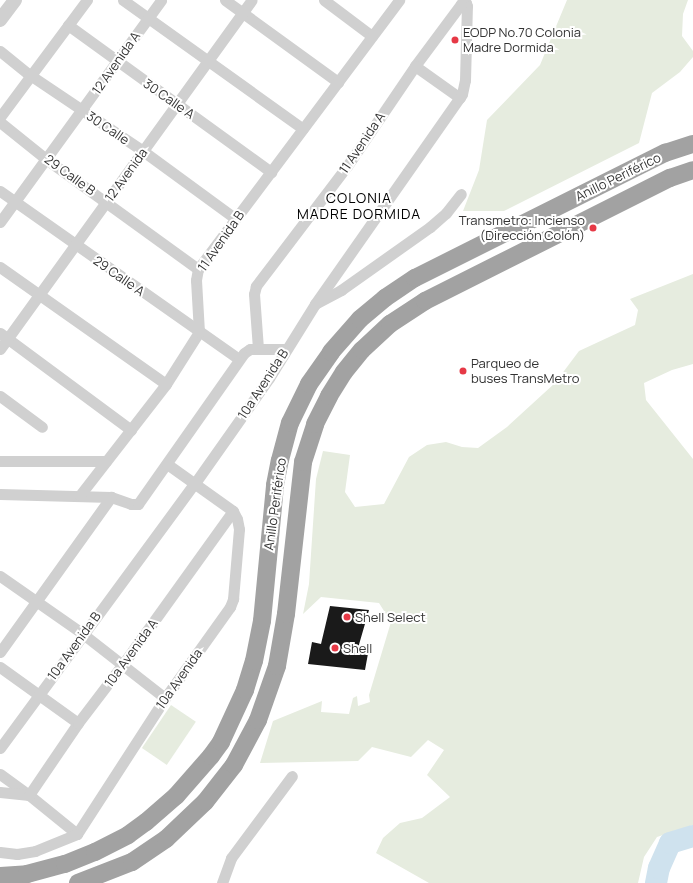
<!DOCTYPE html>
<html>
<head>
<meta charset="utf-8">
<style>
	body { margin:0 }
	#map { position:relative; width:693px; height:883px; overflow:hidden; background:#fff; font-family:Manrope,sans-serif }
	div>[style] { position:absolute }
	.green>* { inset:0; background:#e6ecdf; transform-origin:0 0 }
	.river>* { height:22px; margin:-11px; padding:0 11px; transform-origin:11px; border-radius:11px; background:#cfe2ee }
	.building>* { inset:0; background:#1a1a1a }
	.minor>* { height:11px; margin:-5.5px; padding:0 5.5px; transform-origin:5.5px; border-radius:5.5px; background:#d0d0d0 }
	.tertiary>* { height:14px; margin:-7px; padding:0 7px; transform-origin:7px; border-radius:7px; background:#d0d0d0 }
	.trunk>* { height:18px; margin:-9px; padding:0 9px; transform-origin:9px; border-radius:9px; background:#a2a2a2 }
	.dots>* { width:11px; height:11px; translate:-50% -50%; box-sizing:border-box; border:2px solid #fff; border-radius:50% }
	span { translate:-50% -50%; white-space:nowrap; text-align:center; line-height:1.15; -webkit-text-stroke:4px #fff; paint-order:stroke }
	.poi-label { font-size:13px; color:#333 }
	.left { translate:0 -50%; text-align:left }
	.right { translate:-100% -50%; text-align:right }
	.street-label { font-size:13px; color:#333 }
	.neighbourhood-label { font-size:14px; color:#000; letter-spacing:1px }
</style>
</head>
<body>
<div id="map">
	<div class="green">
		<i style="clip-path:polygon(567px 0,688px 0,683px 14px,682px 36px,693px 51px,693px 57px,680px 72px,652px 93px,639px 143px,504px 211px,463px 211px,479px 170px,487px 120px,540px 65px)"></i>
		<i style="clip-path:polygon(693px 274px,693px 364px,672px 370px,644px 383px,646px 400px,693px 459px,693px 825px,657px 837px,644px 857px,638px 883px,429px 883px,376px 853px,383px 838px,400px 823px,422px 818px,450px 797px,427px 775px,444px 750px,428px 740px,411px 757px,372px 747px,358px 761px,260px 763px,273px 721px,322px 701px,321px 712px,349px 714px,353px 698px,357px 696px,358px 706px,370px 702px,369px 695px,391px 622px,379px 603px,321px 597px,303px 614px,309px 584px,316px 479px,323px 451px,350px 455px,345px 492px,355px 507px,384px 504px,409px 457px,427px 445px,446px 442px,462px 447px,478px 448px,507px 427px,555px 383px,579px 351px,635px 325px,638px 310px,630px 299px)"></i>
		<i style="left:171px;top:705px;width:30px;height:52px;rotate:34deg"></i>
	</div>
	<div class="river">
		<i style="left:656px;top:883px;width:15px;rotate:-79deg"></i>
		<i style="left:659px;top:868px;width:27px;rotate:-66deg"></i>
		<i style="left:670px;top:843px;width:24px;rotate:-17deg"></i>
	</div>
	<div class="building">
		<i style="clip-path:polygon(330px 606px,369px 610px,358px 648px,369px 648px,365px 670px,308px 664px,312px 642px,321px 644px)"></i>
	</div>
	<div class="minor">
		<i style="left:123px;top:0;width:221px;rotate:35.6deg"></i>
		<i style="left:225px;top:0;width:140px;rotate:36deg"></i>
		<i style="left:324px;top:0;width:60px;rotate:36.9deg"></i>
		<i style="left:68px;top:25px;width:251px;rotate:35.9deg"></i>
		<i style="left:0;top:51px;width:38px;rotate:39deg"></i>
		<i style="left:30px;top:75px;width:136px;rotate:33.9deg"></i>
		<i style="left:143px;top:151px;width:115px;rotate:36.2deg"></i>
		<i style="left:415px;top:66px;width:55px;rotate:35.4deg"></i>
		<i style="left:0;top:117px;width:146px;rotate:-53.4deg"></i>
		<i style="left:0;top:122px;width:59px;rotate:38.8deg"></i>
		<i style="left:46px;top:159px;width:188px;rotate:35.9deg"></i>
		<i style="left:0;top:191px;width:292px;rotate:35.1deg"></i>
		<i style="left:0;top:222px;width:274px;rotate:-54deg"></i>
		<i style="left:0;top:267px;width:203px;rotate:35.2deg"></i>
		<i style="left:315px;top:304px;width:30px;rotate:-28deg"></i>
		<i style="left:341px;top:290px;width:109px;rotate:-35.3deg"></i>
		<i style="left:430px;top:227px;width:21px;rotate:-41deg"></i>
		<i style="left:446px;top:213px;width:24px;rotate:-52deg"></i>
		<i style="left:0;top:333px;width:163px;rotate:36.5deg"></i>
		<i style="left:0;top:349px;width:430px;rotate:-54.2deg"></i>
		<i style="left:0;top:396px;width:52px;rotate:36.4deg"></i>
		<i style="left:0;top:461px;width:106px"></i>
		<i style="left:0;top:494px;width:111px;rotate:1.5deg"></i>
		<i style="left:111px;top:497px;width:21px;rotate:19deg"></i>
		<i style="left:131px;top:504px;width:7px"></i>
		<i style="left:138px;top:504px;width:184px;rotate:-54.9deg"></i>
		<i style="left:244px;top:353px;width:7px;rotate:-34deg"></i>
		<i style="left:250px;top:349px;width:36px"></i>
		<i style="left:80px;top:495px;width:140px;rotate:-52.2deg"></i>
		<i style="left:166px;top:384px;width:62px;rotate:-57.6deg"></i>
		<i style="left:199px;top:332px;width:52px;rotate:-93.3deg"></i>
		<i style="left:196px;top:280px;width:11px;rotate:-80deg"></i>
		<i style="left:198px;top:269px;width:336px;rotate:-53.2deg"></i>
		<i style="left:0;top:576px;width:101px;rotate:34.9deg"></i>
		<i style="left:83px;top:634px;width:104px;rotate:38deg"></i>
		<i style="left:0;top:652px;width:191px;rotate:-54.4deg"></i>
		<i style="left:0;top:667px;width:96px;rotate:35.7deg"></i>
		<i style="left:0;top:748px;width:329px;rotate:-53.7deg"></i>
		<i style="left:195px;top:483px;width:128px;rotate:-54.8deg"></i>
		<i style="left:269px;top:378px;width:87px;rotate:-58.1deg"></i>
		<i style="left:315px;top:304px;width:256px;rotate:-55deg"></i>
		<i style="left:462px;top:94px;width:14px;rotate:-78deg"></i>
		<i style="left:465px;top:80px;width:74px;rotate:-88.5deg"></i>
		<i style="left:467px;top:6px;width:3px;rotate:-108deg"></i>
		<i style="left:466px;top:3px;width:3px;rotate:-162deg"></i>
		<i style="left:463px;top:2px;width:3px;rotate:135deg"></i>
		<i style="left:461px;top:4px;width:77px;rotate:126.6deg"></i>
		<i style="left:415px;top:66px;width:121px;rotate:124.2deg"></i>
		<i style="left:347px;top:166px;width:151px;rotate:127.2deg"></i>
		<i style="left:256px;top:286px;width:8px;rotate:104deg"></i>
		<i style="left:254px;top:294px;width:55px;rotate:85.8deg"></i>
		<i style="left:0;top:774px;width:36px;rotate:36deg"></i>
		<i style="left:29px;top:795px;width:62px;rotate:39.1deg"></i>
		<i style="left:0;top:792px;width:29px;rotate:6deg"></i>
		<i style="left:29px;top:795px;width:87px;rotate:-55.8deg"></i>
		<i style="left:78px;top:723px;width:74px;rotate:-52.7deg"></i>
		<i style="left:123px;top:664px;width:188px;rotate:-54.3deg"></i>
		<i style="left:77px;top:834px;width:162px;rotate:-57.1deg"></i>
		<i style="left:165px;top:698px;width:112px;rotate:-54.5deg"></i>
		<i style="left:230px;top:607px;width:9px;rotate:-69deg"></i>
		<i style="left:233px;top:599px;width:70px;rotate:-85.1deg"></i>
		<i style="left:239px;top:529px;width:10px;rotate:-101deg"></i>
		<i style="left:237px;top:519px;width:9px;rotate:-117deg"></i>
		<i style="left:233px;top:511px;width:81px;rotate:-144.5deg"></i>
		<i style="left:0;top:852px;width:17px;rotate:7deg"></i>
		<i style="left:17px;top:854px;width:18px;rotate:-9deg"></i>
		<i style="left:35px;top:851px;width:45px;rotate:-22deg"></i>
		<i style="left:222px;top:883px;width:27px;rotate:-70deg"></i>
		<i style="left:231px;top:858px;width:102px;rotate:-53.4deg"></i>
	</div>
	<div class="tertiary">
		<i style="left:0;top:20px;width:25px;rotate:-53deg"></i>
	</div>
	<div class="trunk">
		<i style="left:0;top:876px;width:27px;rotate:-4deg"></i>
		<i style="left:27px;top:874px;width:39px;rotate:-15deg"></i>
		<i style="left:65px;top:864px;width:32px;rotate:-22deg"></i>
		<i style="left:95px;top:852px;width:37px;rotate:-27deg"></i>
		<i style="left:128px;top:835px;width:22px;rotate:-36deg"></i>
		<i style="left:146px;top:822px;width:40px;rotate:-41deg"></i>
		<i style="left:176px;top:796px;width:53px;rotate:-48.8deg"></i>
		<i style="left:211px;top:756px;width:17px;rotate:-54deg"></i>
		<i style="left:221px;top:742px;width:57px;rotate:-65.2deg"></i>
		<i style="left:245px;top:690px;width:30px;rotate:-73deg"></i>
		<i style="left:254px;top:661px;width:41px;rotate:-78.7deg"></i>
		<i style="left:262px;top:621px;width:137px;rotate:-84.5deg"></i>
		<i style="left:275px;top:485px;width:25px;rotate:-79deg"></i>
		<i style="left:280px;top:460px;width:38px;rotate:-75deg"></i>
		<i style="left:290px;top:423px;width:43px;rotate:-64deg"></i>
		<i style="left:309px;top:384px;width:39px;rotate:-55deg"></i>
		<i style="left:331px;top:352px;width:44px;rotate:-48.7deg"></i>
		<i style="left:360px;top:319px;width:33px;rotate:-40deg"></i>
		<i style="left:385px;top:298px;width:36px;rotate:-34deg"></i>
		<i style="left:415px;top:278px;width:280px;rotate:-26.6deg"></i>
		<i style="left:665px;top:153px;width:29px;rotate:-18deg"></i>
		<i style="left:78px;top:883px;width:58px;rotate:-21.3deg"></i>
		<i style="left:132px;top:862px;width:41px;rotate:-34.1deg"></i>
		<i style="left:166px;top:839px;width:54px;rotate:-43.5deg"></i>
		<i style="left:205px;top:802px;width:47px;rotate:-51.9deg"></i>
		<i style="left:234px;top:765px;width:51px;rotate:-61.9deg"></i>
		<i style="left:258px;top:720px;width:57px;rotate:-70.6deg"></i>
		<i style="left:277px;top:666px;width:53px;rotate:-80.2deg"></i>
		<i style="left:286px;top:614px;width:153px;rotate:-83.6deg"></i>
		<i style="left:303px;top:462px;width:40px;rotate:-72deg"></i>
		<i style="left:315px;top:424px;width:31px;rotate:-63deg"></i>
		<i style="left:329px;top:396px;width:28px;rotate:-58deg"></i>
		<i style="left:344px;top:372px;width:28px;rotate:-51deg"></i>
		<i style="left:362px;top:350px;width:38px;rotate:-43deg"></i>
		<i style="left:390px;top:324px;width:42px;rotate:-33.3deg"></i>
		<i style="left:425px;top:301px;width:274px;rotate:-26.7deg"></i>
		<i style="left:670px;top:178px;width:24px;rotate:-19deg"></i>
	</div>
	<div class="dots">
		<i style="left:455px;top:40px;background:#e63946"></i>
		<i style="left:593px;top:228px;background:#e63946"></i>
		<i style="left:463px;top:371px;background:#e63946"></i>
		<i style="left:347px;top:617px;background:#e63946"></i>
		<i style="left:335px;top:648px;background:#e63946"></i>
	</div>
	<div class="poi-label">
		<span class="left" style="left:463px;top:40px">EODP No.70 Colonia<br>Madre Dormida</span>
		<span class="right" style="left:585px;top:228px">Transmetro: Incienso<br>(Dirección Colón)</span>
		<span class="left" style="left:471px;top:371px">Parqueo de<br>buses TransMetro</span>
		<span class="left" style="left:355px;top:617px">Shell Select</span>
		<span class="left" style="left:343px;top:648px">Shell</span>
	</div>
	<div class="street-label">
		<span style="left:116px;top:63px;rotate:-55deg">12 Avenida A</span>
		<span style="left:169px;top:99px;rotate:35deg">30 Calle A</span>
		<span style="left:108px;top:128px;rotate:34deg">30 Calle</span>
		<span style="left:362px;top:143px;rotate:-56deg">11 Avenida A</span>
		<span style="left:70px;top:175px;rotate:36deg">29 Calle B</span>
		<span style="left:126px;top:175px;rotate:-54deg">12 Avenida</span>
		<span style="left:618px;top:177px;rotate:-26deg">Anillo Periférico</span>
		<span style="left:221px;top:241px;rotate:-55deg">11 Avenida B</span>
		<span style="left:119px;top:276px;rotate:35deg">29 Calle A</span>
		<span style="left:263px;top:384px;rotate:-57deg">10a Avenida B</span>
		<span style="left:275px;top:504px;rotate:-82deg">Anillo Periférico</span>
		<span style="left:74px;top:646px;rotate:-54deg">10a Avenida B</span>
		<span style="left:131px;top:653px;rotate:-54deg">10a Avenida A</span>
		<span style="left:179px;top:679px;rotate:-55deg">10a Avenida</span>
	</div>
	<div class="neighbourhood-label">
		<span style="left:359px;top:206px">COLONIA<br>MADRE DORMIDA</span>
	</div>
</div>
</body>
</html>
